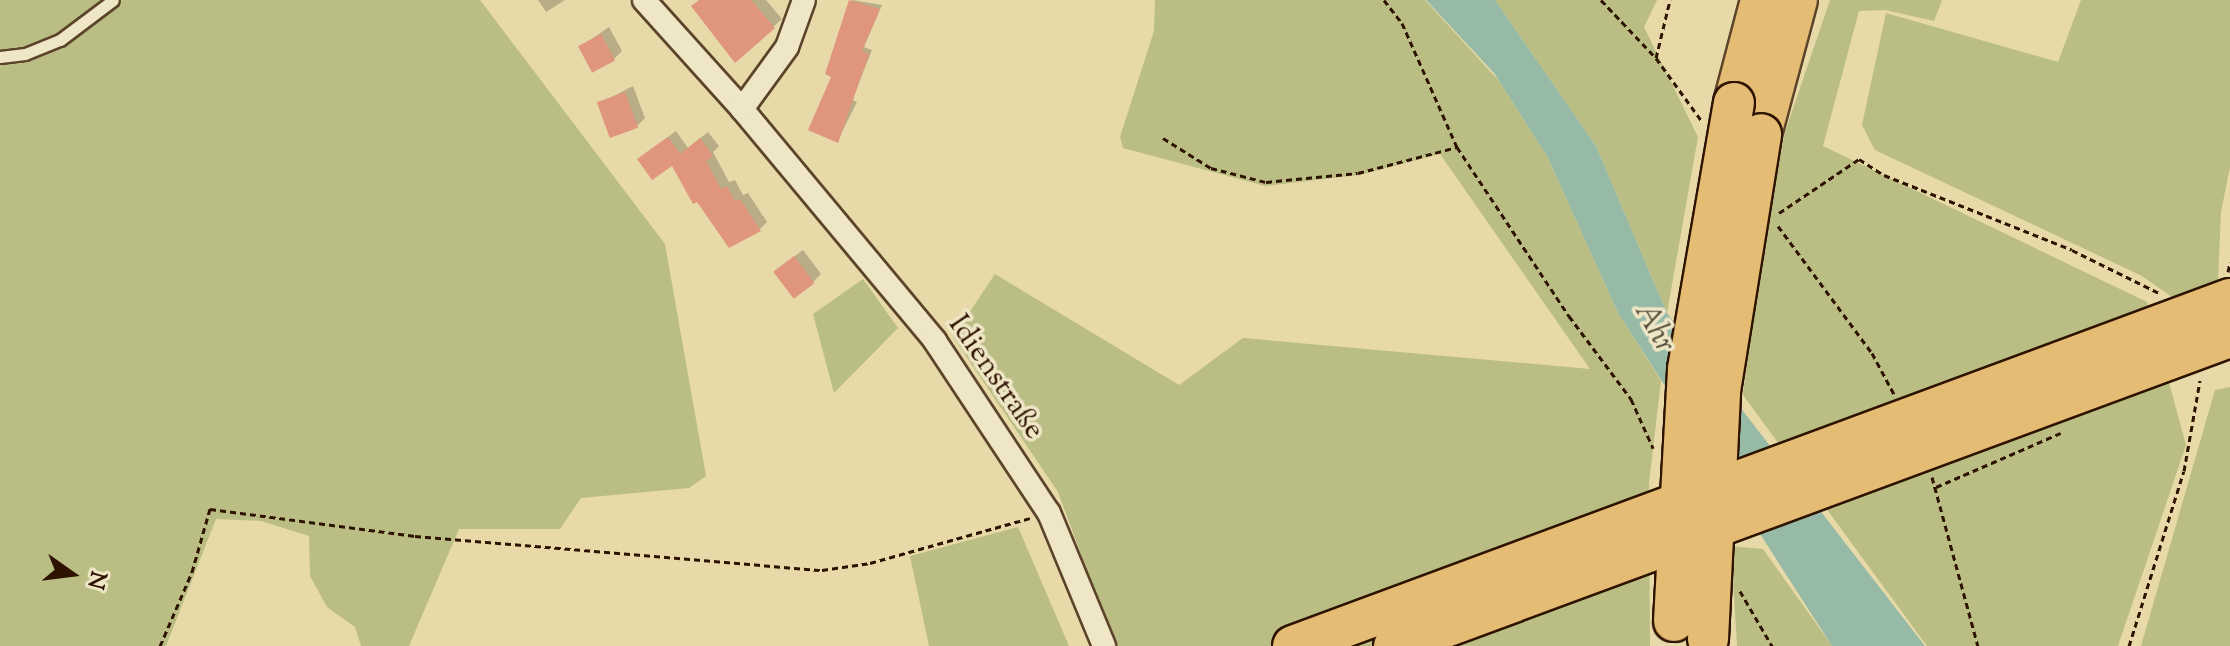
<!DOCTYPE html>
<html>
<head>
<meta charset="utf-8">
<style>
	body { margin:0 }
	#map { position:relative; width:2230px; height:646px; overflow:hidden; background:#e7d9a8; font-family:"Sorts Mill Goudy",serif }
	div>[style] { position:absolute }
	.green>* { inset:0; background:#babe84 }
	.water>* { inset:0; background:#97baa6 }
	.shadow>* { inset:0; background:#0003 }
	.building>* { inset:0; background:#e0967c; transform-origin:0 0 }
	.path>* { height:3px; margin-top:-1.5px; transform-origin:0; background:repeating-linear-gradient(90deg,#2e1300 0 6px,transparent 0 10px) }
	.roads { filter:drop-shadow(2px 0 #5c442a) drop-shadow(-2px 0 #5c442a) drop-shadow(0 2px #5c442a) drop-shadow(0 -2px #5c442a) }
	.lane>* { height:11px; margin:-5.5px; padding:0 5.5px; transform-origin:5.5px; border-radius:5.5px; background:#efe6c6 }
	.street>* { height:22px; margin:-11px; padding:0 11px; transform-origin:11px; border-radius:11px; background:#efe6c6 }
	.highway>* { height:40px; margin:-20px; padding:0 20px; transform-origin:20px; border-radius:20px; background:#e4bc74 }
	.bridges { filter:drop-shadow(2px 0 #2e1300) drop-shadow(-2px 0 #2e1300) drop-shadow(0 2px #2e1300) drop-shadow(0 -2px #2e1300) }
	.highway-bridge>* { height:40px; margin:-20px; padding:0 20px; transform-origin:20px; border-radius:20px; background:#e4bc74 }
	span { translate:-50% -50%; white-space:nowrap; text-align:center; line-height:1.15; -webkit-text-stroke:7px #efe6c6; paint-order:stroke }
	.street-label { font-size:30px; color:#2e1300 }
	.water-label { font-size:32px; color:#534d3a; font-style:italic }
	.north { position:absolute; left:32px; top:534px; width:80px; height:80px; -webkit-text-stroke:6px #efe6c6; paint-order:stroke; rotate:104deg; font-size:22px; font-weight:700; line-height:32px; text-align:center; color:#2e1300 }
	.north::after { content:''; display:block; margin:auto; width:28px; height:36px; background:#2e1300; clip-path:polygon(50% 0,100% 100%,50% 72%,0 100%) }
</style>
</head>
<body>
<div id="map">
	<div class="green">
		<i style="clip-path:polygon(0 0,480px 0,665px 244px,706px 476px,689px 488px,581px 498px,560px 529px,459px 529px,409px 646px,361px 646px,355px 627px,327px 607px,310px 576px,309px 536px,261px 521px,216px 519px,166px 646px,0 646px)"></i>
		<i style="clip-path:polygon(1155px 0,1425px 0,1499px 81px,1548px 158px,1618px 313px,1661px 381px,1649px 483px,1650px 646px,1115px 646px,1058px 492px,953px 337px,995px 274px,1179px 385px,1243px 338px,1590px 369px,1440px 154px,1359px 175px,1265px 186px,1123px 148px,1120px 137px,1154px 31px)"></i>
		<i style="clip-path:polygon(1495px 0,1657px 0,1644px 27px,1698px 137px,1667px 313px,1596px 146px)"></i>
		<i style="clip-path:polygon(1830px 0,1942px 0,1934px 21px,1885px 10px,1859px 11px,1823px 146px,2147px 302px,2186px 445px,2118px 646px,1927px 646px,1743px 395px,1762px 250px,1785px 132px)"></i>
		<i style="clip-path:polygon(2081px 0,2230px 0,2230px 167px,2221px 212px,2216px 328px,2142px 276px,1875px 150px,1862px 125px,1886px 13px,2058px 62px)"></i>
		<i style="clip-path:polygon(863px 279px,898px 328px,834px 393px,813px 314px)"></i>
		<i style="clip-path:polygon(2230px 387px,2230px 646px,2141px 646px,2215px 390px)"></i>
		<i style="clip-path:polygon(1018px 527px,1069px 646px,929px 646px,910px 556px)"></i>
		<i style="clip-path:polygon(1731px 546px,1763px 549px,1832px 646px,1737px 646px)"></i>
	</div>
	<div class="water">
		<i style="clip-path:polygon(1426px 0,1495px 0,1596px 146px,1667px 313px,1925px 646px,1832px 646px,1618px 313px,1548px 158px,1494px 73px)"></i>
	</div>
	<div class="shadow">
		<i style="clip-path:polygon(538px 0,565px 0,546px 12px)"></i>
		<i style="clip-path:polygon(700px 0,766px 0,782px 19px,735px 60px)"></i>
		<i style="clip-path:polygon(852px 0,882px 5px,864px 47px,872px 50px,852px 100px,857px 102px,838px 140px,834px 75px,828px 73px)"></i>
		<i style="clip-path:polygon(609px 27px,622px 51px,614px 59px,580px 47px)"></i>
		<i style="clip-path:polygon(633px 86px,645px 118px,637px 126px,600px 103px)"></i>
		<i style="clip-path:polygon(676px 131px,688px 148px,708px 132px,719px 146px,713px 152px,729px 182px,735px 180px,743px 195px,748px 193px,767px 222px,760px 229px,729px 245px,673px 163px,647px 152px)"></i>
		<i style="clip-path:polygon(803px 250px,821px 274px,813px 282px,784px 264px)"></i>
	</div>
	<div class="building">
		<i style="clip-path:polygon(699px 0,751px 0,775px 28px,735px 63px,691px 6px)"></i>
		<i style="clip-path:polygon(849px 0,880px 9px,862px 51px,869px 54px,838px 143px,808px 130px,831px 77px,825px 74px)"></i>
		<i style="left:601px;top:34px;width:30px;height:26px;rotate:62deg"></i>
		<i style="left:625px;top:92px;width:38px;height:30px;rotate:70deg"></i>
		<i style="clip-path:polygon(668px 137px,680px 154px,700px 138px,713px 156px,706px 161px,721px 189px,727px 186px,735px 201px,740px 199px,761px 231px,729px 248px,697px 202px,693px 204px,672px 166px,652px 180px,637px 159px)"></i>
		<i style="left:794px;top:256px;width:34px;height:26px;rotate:53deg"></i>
	</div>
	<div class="path">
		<i style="left:1384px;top:0;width:29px;rotate:52deg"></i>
		<i style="left:1402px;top:23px;width:136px;rotate:66.1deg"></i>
		<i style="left:1601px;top:0;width:80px;rotate:46.5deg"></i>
		<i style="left:1656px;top:58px;width:77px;rotate:54deg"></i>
		<i style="left:1656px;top:58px;width:60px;rotate:-76.4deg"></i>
		<i style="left:1163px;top:138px;width:57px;rotate:32deg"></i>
		<i style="left:1211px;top:168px;width:57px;rotate:14.3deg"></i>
		<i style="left:1266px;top:182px;width:92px;rotate:-5.6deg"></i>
		<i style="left:1358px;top:173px;width:102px;rotate:-14.7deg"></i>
		<i style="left:1457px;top:147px;width:203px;rotate:56.5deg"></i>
		<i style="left:1569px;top:316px;width:104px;rotate:53.2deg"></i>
		<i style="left:1631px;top:399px;width:54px;rotate:65.8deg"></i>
		<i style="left:1779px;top:213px;width:97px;rotate:-34deg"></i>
		<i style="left:1859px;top:159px;width:30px;rotate:33deg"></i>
		<i style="left:1884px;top:175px;width:202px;rotate:21.7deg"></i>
		<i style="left:2072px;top:250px;width:99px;rotate:26.3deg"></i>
		<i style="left:1778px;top:226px;width:158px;rotate:53.5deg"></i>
		<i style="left:1872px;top:353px;width:47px;rotate:61.8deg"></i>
		<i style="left:2228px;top:272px;width:10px;rotate:-79deg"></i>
		<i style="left:1932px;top:477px;width:175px;rotate:74.8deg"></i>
		<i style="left:1936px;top:487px;width:136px;rotate:-23.4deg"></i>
		<i style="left:1740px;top:591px;width:64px;rotate:59.8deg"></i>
		<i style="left:160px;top:646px;width:81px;rotate:-66.6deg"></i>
		<i style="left:192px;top:572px;width:66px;rotate:-74.1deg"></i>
		<i style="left:210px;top:509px;width:207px;rotate:7.5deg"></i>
		<i style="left:415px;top:536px;width:408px;rotate:4.8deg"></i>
		<i style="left:822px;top:570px;width:49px;rotate:-8.3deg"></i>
		<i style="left:870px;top:563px;width:166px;rotate:-15.7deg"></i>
		<i style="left:2129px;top:646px;width:183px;rotate:-72.6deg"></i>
		<i style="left:2184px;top:471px;width:92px;rotate:-80deg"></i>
	</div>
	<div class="roads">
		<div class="lane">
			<i style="left:0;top:57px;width:25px;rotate:-7deg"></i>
			<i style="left:25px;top:54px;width:38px;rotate:-22deg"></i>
			<i style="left:60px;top:40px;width:66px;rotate:-37deg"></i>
		</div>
		<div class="street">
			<i style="left:644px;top:0;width:147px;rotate:48deg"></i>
			<i style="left:742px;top:109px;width:302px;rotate:50.2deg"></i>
			<i style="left:935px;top:341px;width:206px;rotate:56.5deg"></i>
			<i style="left:1049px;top:513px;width:144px;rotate:67.5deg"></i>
			<i style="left:742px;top:109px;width:77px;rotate:-54deg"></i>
			<i style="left:787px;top:47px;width:50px;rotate:-70.1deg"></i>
		</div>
		<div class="highway">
			<i style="left:1734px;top:103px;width:106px;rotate:-75.3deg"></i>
			<i style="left:1761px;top:134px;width:139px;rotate:-75deg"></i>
		</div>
	</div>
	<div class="bridges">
		<div class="highway-bridge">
			<i style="left:1674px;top:621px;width:252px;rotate:-86.8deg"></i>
			<i style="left:1688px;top:369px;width:270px;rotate:-80.2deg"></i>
			<i style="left:1708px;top:639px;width:248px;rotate:-87.2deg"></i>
			<i style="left:1720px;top:391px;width:260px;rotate:-80.9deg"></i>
			<i style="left:1293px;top:646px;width:999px;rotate:-20.32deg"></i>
			<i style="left:1394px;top:646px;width:891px;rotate:-20.29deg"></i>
		</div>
	</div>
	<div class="street-label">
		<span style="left:995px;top:378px;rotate:55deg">Idienstraße</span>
	</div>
	<div class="water-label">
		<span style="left:1654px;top:328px;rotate:61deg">Ahr</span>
	</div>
	<div class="north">N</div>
</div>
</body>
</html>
